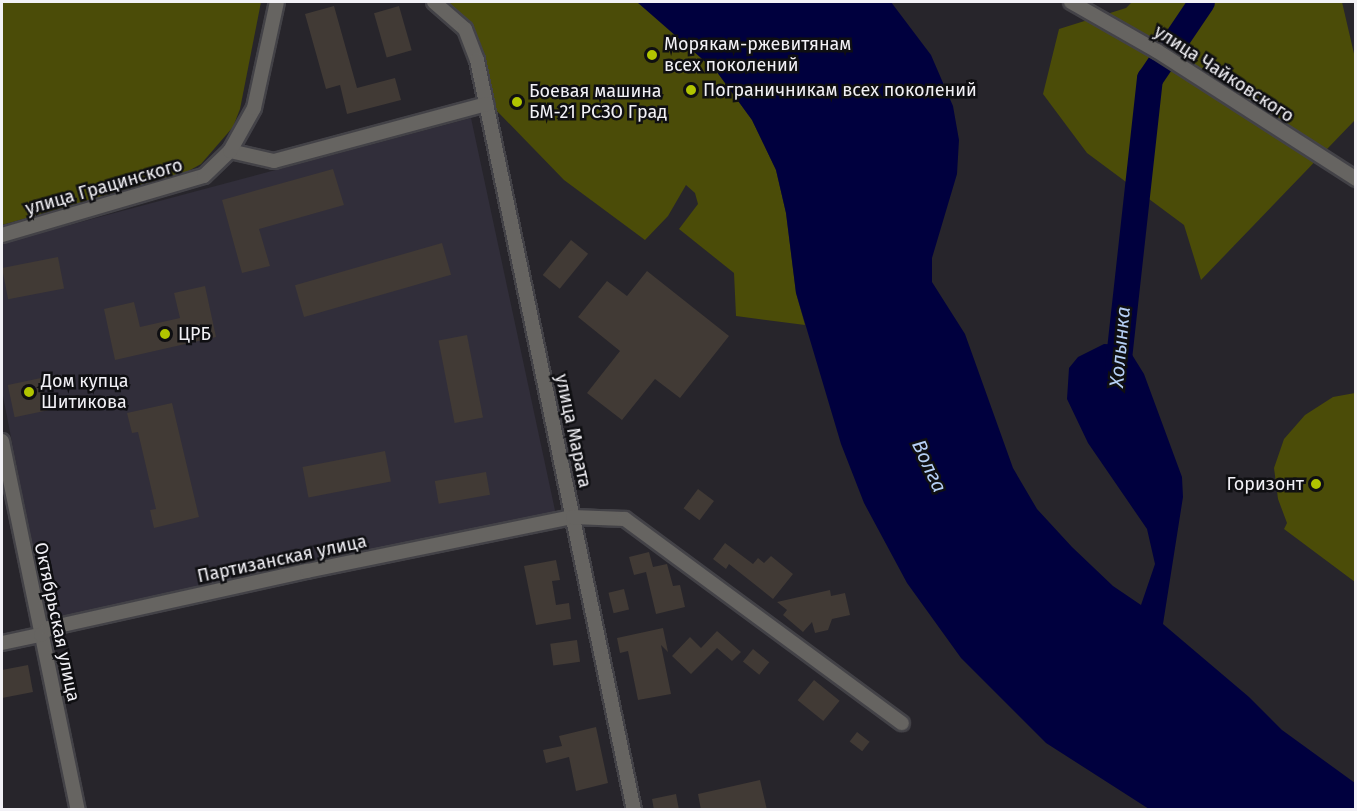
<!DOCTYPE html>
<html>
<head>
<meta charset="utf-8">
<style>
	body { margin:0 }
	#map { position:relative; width:1357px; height:811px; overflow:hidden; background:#27252b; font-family:"Fira Sans",sans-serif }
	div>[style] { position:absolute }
	.built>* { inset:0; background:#312e3a }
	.green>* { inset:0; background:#4b4c08 }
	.water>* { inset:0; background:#00003e }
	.river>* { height:26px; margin:-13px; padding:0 13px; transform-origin:13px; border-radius:13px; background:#00003e }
	.building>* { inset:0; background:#413a35; transform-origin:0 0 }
	.roads { filter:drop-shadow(2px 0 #434247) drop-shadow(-2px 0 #434247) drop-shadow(0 2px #434247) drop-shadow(0 -2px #434247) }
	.minor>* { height:14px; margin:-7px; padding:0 7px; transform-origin:7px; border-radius:7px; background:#666461 }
	.dots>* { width:16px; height:16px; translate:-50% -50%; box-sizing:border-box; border:3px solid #0f0f12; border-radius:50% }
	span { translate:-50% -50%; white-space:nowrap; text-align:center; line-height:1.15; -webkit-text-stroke:5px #0f0f12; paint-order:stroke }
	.poi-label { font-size:18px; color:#f2f1f6 }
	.left { translate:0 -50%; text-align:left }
	.right { translate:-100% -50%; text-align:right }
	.street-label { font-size:18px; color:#f2f1f6 }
	.water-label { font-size:20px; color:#b6cff5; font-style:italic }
	.frame { position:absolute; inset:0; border:3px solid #f2f1f6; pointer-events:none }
</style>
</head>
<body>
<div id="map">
	<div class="built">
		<i style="clip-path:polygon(471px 118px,556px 515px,64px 617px,44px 607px,2px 391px,2px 243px)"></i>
	</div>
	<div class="green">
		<i style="clip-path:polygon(2px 2px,261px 2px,240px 109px,233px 127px,201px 164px,183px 174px,2px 225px)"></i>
		<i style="clip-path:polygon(446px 2px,637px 2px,663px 23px,717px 72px,752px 120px,776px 170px,786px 213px,796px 293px,805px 325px,736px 316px,734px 273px,679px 229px,698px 204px,695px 193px,686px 185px,668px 216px,645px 240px,564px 180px,496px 110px,465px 23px)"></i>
		<i style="clip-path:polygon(1132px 2px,1342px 2px,1355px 58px,1355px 120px,1201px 280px,1184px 225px,1087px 153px,1043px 94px,1059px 29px,1126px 8px)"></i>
		<i style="clip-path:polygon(1355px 393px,1356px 393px,1355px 582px,1284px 529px,1287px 523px,1278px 499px,1274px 468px,1284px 439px,1305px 415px,1333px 397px)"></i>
	</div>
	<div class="water">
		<i style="clip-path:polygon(637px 2px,891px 2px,931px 55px,953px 106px,959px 140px,957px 174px,932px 258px,932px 282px,965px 334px,1013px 468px,1037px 509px,1072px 547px,1113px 586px,1141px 605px,1155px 564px,1147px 529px,1088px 443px,1067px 399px,1069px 368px,1078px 357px,1104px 344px,1126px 345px,1144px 374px,1182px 477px,1183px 497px,1163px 624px,1249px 697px,1282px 730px,1355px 783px,1355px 809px,1149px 809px,1046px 743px,961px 658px,907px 583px,864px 503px,841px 444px,796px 293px,786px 213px,776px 170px,752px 120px,717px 72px)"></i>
	</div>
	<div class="river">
		<i style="left:1117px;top:377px;width:300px;rotate:-83.7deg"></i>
		<i style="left:1150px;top:79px;width:93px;rotate:-56deg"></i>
	</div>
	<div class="building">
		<i style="clip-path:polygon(334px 6px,357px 88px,395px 78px,401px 100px,347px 114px,340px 85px,326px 89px,305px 14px)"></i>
		<i style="left:399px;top:6px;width:46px;height:26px;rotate:74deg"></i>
		<i style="clip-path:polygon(333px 169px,344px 205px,259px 229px,270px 266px,242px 273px,222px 200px)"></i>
		<i style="left:571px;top:240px;width:22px;height:45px;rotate:39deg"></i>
		<i style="left:442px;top:243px;width:33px;height:153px;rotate:74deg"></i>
		<i style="left:58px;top:257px;width:32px;height:57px;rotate:79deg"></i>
		<i style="clip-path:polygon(647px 271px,729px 336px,680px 398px,655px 379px,622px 420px,587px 393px,620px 351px,578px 317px,607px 281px,627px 296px)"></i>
		<i style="clip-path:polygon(205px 286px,216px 337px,115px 360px,104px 309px,134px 302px,140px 327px,180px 318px,174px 293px)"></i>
		<i style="left:467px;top:335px;width:84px;height:29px;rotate:79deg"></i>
		<i style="left:41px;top:378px;width:33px;height:34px;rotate:78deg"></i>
		<i style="clip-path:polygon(172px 403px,199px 517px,154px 528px,150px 510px,156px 509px,138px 432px,132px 433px,127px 413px)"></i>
		<i style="left:385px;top:451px;width:31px;height:84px;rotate:79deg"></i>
		<i style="left:486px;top:472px;width:23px;height:52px;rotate:80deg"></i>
		<i style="left:698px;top:489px;width:20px;height:24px;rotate:37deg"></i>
		<i style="clip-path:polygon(725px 543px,753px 564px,758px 558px,764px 563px,771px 556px,793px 574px,773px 599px,729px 564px,726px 569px,713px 559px)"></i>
		<i style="clip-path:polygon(649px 552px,653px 567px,667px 564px,673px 586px,680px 585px,685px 607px,656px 614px,646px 572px,634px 575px,629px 557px)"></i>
		<i style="clip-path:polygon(556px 560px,560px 580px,552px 581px,556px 605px,569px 603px,571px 619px,536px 625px,524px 566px)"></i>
		<i style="left:624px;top:589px;width:21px;height:16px;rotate:76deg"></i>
		<i style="clip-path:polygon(830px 590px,831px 596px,845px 593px,850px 615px,832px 619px,828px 630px,815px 633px,812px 622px,803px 632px,783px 615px,787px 610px,777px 602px)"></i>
		<i style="clip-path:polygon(663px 628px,668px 652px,661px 645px,671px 694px,638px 700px,628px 651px,620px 653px,617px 638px)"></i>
		<i style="clip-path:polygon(717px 631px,741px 652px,732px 661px,717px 648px,691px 674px,672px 656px,690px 637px,701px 648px)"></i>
		<i style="left:577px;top:640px;width:22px;height:27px;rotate:82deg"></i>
		<i style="left:753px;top:649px;width:21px;height:16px;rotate:39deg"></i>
		<i style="clip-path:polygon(28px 665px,33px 692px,2px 698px,2px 670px)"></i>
		<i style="left:814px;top:680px;width:33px;height:26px;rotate:39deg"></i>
		<i style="clip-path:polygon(596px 727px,608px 783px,576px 791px,569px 757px,546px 763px,543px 750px,562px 746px,559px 736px)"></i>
		<i style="left:857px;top:732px;width:16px;height:12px;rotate:38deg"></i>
		<i style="clip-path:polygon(760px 780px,767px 810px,701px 810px,698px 794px)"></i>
		<i style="clip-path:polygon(676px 794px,679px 810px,654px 810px,652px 799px)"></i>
	</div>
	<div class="roads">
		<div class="minor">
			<i style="left:434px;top:2px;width:41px;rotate:41.1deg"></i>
			<i style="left:465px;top:29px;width:33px;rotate:69deg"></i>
			<i style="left:477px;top:60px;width:766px;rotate:78.18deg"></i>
			<i style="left:1071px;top:2px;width:99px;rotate:29.7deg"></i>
			<i style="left:1157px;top:51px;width:237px;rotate:32.7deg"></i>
			<i style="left:230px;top:151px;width:45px;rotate:12.8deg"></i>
			<i style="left:274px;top:161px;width:220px;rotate:-15deg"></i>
			<i style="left:2px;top:235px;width:210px;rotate:-16.3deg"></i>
			<i style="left:204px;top:176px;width:36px;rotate:-44deg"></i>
			<i style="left:230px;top:151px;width:49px;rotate:-60.8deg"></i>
			<i style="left:254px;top:108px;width:108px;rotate:-77.8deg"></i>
			<i style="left:2px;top:441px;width:377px;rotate:78.4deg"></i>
			<i style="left:2px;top:643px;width:40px;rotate:-12deg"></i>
			<i style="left:41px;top:635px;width:11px;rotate:-41deg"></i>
			<i style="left:49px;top:628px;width:264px;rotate:-12.5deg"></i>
			<i style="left:307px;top:571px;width:271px;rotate:-11.5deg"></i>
			<i style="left:573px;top:517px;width:52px;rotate:2.2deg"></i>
			<i style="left:625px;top:519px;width:344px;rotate:36.4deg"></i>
		</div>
	</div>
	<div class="dots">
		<i style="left:652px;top:55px;background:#b1c500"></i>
		<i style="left:691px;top:90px;background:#b1c500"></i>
		<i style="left:517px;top:102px;background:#b1c500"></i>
		<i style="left:165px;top:334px;background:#b1c500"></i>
		<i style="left:29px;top:392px;background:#b1c500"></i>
		<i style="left:1316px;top:484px;background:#b1c500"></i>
	</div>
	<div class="poi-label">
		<span class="left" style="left:664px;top:55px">Морякам-ржевитянам<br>всех поколений</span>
		<span class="left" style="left:703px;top:90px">Пограничникам всех поколений</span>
		<span class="left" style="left:529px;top:102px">Боевая машина<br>БМ-21 РСЗО Град</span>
		<span class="left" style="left:178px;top:334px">ЦРБ</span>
		<span class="left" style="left:41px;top:392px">Дом купца<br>Шитикова</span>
		<span class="right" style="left:1304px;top:484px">Горизонт</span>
	</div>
	<div class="street-label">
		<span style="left:1224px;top:74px;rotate:33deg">улица Чайковского</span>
		<span style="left:104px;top:187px;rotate:-16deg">улица Грацинского</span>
		<span style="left:573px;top:431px;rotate:78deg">улица Марата</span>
		<span style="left:282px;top:559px;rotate:-12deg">Партизанская улица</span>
		<span style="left:57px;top:622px;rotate:78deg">Октябрьская улица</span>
	</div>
	<div class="water-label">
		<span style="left:1120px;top:347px;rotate:-85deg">Холынка</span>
		<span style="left:929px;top:466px;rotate:65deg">Волга</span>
	</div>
	<div class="frame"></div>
</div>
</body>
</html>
